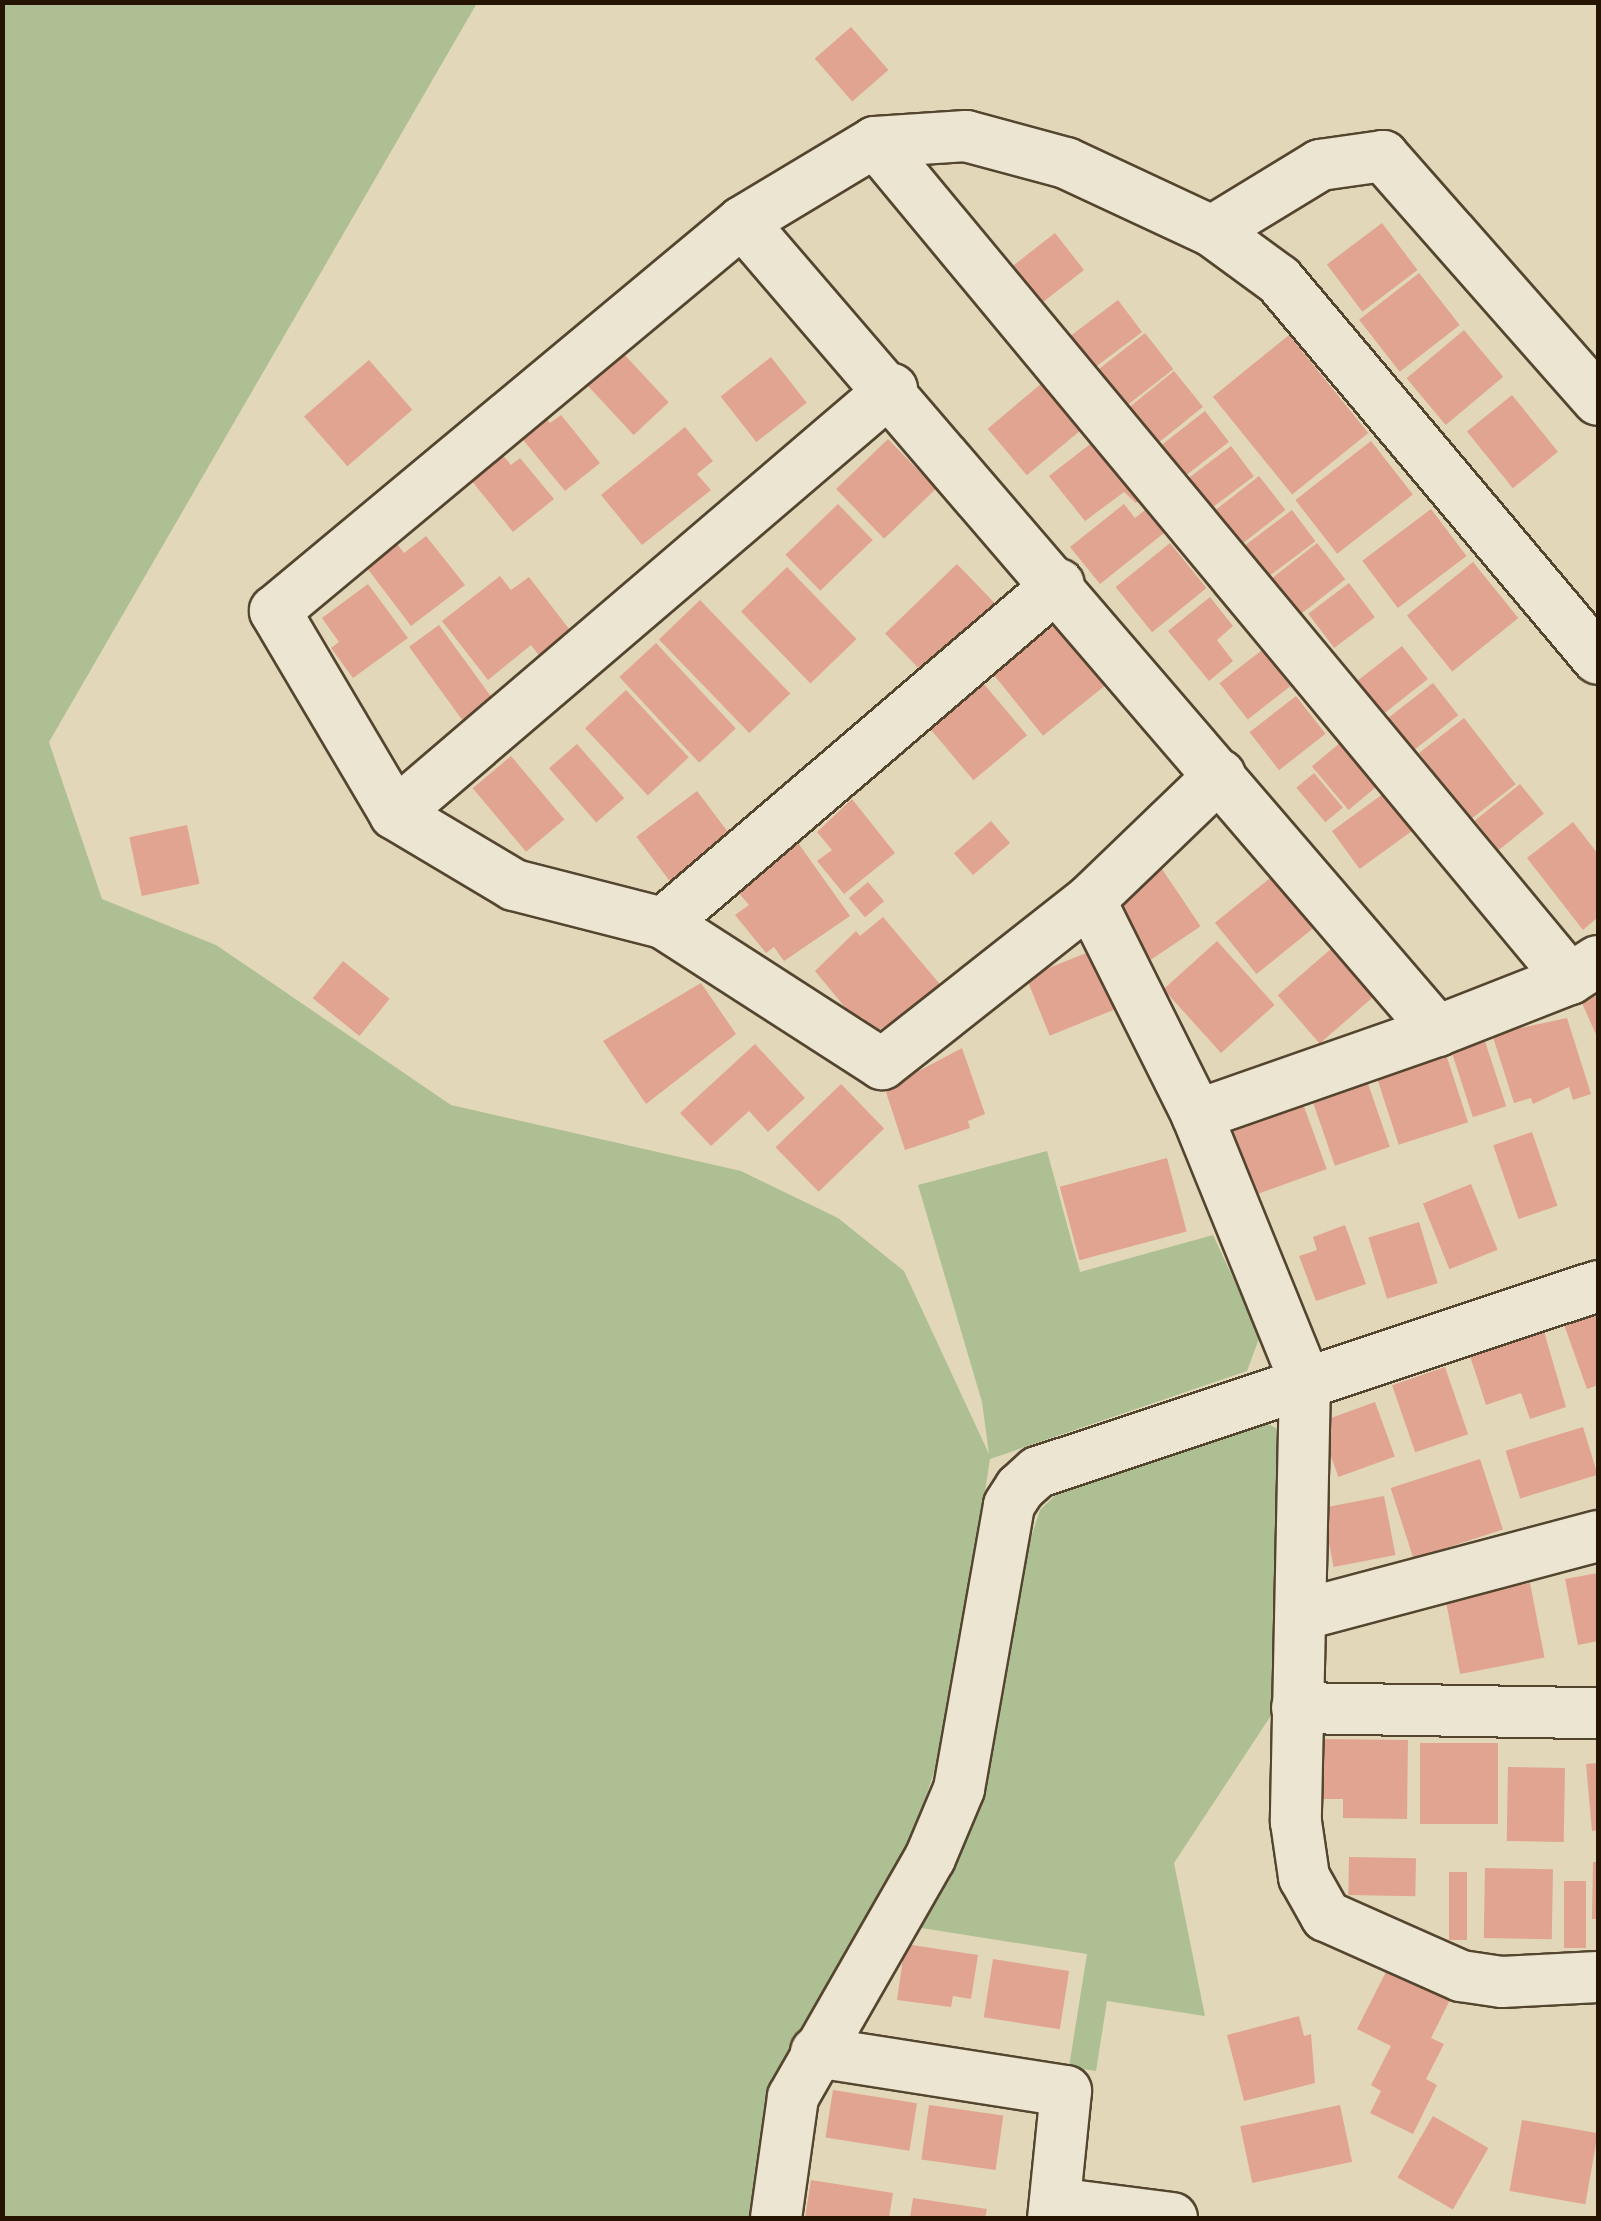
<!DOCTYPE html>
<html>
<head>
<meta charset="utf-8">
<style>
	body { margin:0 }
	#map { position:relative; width:1601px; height:2221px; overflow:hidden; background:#e2d7b9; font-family:Cardo,serif }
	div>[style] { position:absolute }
	.green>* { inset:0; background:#aebf93 }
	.building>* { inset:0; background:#e1a491; transform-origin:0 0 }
	.roads { filter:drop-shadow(2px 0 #54452f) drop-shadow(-2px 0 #54452f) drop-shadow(0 2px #54452f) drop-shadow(0 -2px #54452f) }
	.street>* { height:50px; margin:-25px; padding:0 25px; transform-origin:25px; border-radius:25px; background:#ece5d2 }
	span { translate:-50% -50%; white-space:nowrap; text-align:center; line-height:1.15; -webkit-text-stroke:10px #ece5d2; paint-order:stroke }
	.frame { position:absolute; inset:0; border:5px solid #241401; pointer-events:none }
</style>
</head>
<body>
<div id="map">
	<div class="green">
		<i style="clip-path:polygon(3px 3px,477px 3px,49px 742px,102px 899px,216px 945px,451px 1105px,741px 1171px,838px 1218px,904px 1271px,989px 1454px,982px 1402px,918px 1185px,1047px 1151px,1080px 1272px,1213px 1235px,1260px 1336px,1247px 1371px,990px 1459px,949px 1727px,916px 1826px,773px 2094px,754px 2218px,3px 2218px)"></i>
		<i style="clip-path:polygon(1258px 1418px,1281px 1431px,1274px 1711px,1174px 1863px,1205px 2016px,1107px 2001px,1096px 2071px,1069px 2067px,1087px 1954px,915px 1927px,990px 1742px,1024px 1559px,1040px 1510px,1069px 1482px)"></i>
	</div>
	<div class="building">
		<i style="left:851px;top:27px;width:57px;height:48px;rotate:49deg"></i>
		<i style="left:1382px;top:223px;width:59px;height:69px;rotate:53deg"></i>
		<i style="left:1055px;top:233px;width:47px;height:55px;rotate:52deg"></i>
		<i style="left:1419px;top:273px;width:66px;height:76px;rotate:52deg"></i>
		<i style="left:1118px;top:300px;width:40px;height:63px;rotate:53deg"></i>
		<i style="left:1464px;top:330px;width:61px;height:75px;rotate:50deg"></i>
		<i style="left:1145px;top:333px;width:46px;height:63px;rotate:52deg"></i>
		<i style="left:1289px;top:335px;width:126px;height:98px;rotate:51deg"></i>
		<i style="left:621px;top:351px;width:70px;height:48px;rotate:47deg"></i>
		<i style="left:771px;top:357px;width:58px;height:64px;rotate:52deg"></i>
		<i style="left:369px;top:360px;width:66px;height:86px;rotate:49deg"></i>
		<i style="left:1174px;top:371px;width:46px;height:62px;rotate:51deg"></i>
		<i style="left:1042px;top:383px;width:61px;height:71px;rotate:50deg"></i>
		<i style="left:1512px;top:395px;width:73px;height:58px;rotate:51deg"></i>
		<i style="clip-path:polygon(540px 411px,550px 423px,561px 415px,600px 463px,565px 491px,515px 430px)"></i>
		<i style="left:1205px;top:411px;width:39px;height:58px;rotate:52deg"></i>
		<i style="clip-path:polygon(685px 427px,713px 461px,697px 474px,711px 490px,642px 545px,601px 495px)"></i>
		<i style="clip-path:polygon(1098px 438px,1144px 497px,1136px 503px,1124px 492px,1085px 521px,1049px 476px)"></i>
		<i style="left:888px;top:439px;width:69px;height:72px;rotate:46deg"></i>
		<i style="left:1371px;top:441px;width:68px;height:96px;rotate:52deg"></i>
		<i style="clip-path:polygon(494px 445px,511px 465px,520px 458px,554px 499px,513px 532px,463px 470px)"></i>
		<i style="left:1231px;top:446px;width:38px;height:58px;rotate:53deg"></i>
		<i style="left:1259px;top:476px;width:43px;height:61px;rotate:52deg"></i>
		<i style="left:838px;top:504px;width:50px;height:73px;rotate:46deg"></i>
		<i style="clip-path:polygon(1124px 504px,1135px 518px,1150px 506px,1169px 529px,1100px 584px,1070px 547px)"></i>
		<i style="left:1431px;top:509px;width:59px;height:86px;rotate:53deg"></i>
		<i style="left:1292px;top:510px;width:39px;height:62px;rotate:53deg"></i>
		<i style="clip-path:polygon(426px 536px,465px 585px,411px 626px,364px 564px,395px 541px,404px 553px)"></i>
		<i style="left:1170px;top:543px;width:58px;height:70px;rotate:51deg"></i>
		<i style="left:1317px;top:543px;width:46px;height:60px;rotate:52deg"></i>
		<i style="left:1473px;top:562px;width:72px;height:85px;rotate:51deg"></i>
		<i style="left:957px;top:564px;width:66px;height:100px;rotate:46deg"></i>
		<i style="left:787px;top:567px;width:100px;height:64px;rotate:46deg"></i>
		<i style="clip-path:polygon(500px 576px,511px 590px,529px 577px,573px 634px,541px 658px,531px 645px,488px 680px,442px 621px)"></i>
		<i style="left:1349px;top:583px;width:43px;height:51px;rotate:53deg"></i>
		<i style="clip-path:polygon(368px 584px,408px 638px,353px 678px,331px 648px,339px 642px,322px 618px)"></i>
		<i style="clip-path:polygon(1210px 597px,1233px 626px,1217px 640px,1233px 661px,1209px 681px,1168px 631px)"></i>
		<i style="left:700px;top:600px;width:130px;height:57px;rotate:46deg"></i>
		<i style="left:1064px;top:617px;width:79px;height:91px;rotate:51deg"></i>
		<i style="left:439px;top:625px;width:94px;height:37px;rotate:54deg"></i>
		<i style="left:656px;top:643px;width:117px;height:50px;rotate:47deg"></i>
		<i style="left:1402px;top:646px;width:42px;height:61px;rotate:52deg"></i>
		<i style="left:1262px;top:650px;width:46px;height:54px;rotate:52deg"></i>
		<i style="left:1433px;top:683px;width:41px;height:59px;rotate:52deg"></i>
		<i style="left:984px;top:684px;width:67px;height:70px;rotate:50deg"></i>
		<i style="left:626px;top:690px;width:92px;height:56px;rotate:47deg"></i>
		<i style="left:1296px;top:696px;width:48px;height:59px;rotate:52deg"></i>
		<i style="left:1464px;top:718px;width:84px;height:57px;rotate:52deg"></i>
		<i style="left:1341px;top:742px;width:57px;height:38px;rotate:50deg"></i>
		<i style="left:577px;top:744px;width:72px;height:37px;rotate:49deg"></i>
		<i style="left:511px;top:756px;width:83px;height:50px;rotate:50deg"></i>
		<i style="left:1314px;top:773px;width:45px;height:23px;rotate:50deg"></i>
		<i style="left:1520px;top:784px;width:38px;height:58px;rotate:51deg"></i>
		<i style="left:697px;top:791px;width:58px;height:76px;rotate:53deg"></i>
		<i style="left:1387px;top:791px;width:47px;height:68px;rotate:54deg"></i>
		<i style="clip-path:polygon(852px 799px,895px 853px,844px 894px,817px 861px,832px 850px,817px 832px)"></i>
		<i style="left:991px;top:821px;width:29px;height:49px;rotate:49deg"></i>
		<i style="clip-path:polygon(1573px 822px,1598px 854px,1598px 917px,1583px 930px,1527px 858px)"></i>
		<i style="left:187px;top:825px;width:60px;height:59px;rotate:78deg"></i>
		<i style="clip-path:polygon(796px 840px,850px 916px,784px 961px,774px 947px,766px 953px,735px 915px,749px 905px,738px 892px)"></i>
		<i style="left:1162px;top:869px;width:69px;height:60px;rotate:56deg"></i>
		<i style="left:1274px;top:875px;width:66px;height:76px;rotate:51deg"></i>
		<i style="left:868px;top:882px;width:25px;height:25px;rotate:50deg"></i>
		<i style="clip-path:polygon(883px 917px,944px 989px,889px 1034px,883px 1027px,876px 1033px,862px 1017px,857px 1022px,815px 971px,856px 931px,860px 936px)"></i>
		<i style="left:1217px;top:941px;width:86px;height:72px;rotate:48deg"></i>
		<i style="left:1332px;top:948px;width:64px;height:72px;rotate:49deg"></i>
		<i style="left:1091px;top:951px;width:63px;height:70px;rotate:68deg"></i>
		<i style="left:343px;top:961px;width:60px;height:48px;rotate:39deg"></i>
		<i style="clip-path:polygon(701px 983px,736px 1034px,646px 1104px,603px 1041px)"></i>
		<i style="clip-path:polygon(1598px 995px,1598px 1039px,1582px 1003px)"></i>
		<i style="clip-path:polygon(1567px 1018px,1591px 1094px,1573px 1100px,1569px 1087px,1533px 1104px,1531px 1098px,1514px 1103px,1492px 1034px)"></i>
		<i style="left:1483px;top:1035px;width:75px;height:35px;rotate:72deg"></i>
		<i style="clip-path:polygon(755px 1044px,805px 1098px,768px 1132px,749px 1111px,711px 1146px,680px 1113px)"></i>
		<i style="clip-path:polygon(962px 1048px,985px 1114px,968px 1121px,970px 1128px,905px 1150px,885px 1089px)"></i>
		<i style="left:1444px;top:1048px;width:78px;height:73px;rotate:72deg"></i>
		<i style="left:1365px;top:1075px;width:76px;height:58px;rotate:71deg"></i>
		<i style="left:841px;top:1084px;width:62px;height:91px;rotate:46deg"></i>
		<i style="left:1298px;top:1090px;width:84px;height:83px;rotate:70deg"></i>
		<i style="left:1532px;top:1132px;width:78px;height:41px;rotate:71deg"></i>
		<i style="left:1167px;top:1158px;width:76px;height:111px;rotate:75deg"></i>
		<i style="left:1471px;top:1184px;width:71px;height:52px;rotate:68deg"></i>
		<i style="left:1419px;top:1222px;width:64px;height:53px;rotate:73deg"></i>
		<i style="clip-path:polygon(1345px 1225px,1366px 1284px,1316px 1301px,1299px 1256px,1317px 1250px,1313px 1237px)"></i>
		<i style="clip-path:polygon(1598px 1308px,1598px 1385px,1587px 1389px,1562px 1319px)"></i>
		<i style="clip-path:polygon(1543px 1328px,1566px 1407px,1530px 1419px,1521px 1393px,1486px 1405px,1469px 1353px)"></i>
		<i style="left:1445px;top:1367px;width:71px;height:56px;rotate:71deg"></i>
		<i style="left:1375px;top:1402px;width:58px;height:60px;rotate:70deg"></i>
		<i style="left:1583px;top:1427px;width:50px;height:81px;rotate:73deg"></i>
		<i style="left:1480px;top:1459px;width:74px;height:94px;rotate:72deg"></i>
		<i style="left:1384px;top:1496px;width:60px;height:63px;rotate:79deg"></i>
		<i style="clip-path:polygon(1598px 1573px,1598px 1641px,1578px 1645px,1565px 1579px)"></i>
		<i style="left:1530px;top:1583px;width:76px;height:86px;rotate:79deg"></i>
		<i style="clip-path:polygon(1322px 1739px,1408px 1740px,1407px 1819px,1343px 1818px,1343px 1799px,1322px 1799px)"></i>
		<i style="left:1420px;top:1743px;width:78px;height:81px"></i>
		<i style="clip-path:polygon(1598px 1763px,1598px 1830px,1592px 1831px,1586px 1764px)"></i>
		<i style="left:1508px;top:1767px;width:57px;height:74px;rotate:1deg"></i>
		<i style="left:1349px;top:1857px;width:67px;height:38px;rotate:1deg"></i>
		<i style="clip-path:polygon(1593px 1862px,1598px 1862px,1598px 1919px,1592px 1919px)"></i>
		<i style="left:1485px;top:1868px;width:68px;height:70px;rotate:1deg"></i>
		<i style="left:1449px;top:1872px;width:18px;height:68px"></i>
		<i style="left:1564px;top:1881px;width:22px;height:67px"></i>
		<i style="clip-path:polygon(905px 1944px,978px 1955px,971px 1999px,953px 1996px,951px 2007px,897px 2000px)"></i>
		<i style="left:993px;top:1959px;width:77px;height:59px;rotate:9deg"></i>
		<i style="clip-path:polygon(1390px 1964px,1452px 1996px,1431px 2038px,1444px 2044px,1426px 2079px,1437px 2085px,1413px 2134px,1370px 2113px,1381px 2091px,1371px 2085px,1391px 2046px,1357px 2029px)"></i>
		<i style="clip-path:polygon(1299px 2016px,1304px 2036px,1311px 2034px,1315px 2083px,1244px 2101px,1227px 2035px)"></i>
		<i style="left:833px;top:2090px;width:85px;height:48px;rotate:9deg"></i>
		<i style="left:929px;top:2105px;width:75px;height:55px;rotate:8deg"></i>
		<i style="left:1340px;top:2105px;width:58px;height:102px;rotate:78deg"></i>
		<i style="left:1433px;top:2116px;width:64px;height:71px;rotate:30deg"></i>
		<i style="left:1522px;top:2120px;width:77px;height:72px;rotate:10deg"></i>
		<i style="clip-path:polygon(811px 2180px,893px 2193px,889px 2218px,805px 2218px)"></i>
		<i style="clip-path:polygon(913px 2198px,987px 2209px,985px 2218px,910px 2218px)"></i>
	</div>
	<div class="roads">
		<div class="street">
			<i style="left:875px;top:142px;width:1088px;rotate:50.3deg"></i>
			<i style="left:742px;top:222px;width:1067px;rotate:49.33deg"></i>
			<i style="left:1212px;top:231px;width:127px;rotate:-31.4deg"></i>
			<i style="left:1320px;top:165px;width:64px;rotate:-8.1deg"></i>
			<i style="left:1383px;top:156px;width:325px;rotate:48.6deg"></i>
			<i style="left:1220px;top:775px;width:180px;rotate:136.1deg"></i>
			<i style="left:1090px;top:900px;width:265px;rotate:141.7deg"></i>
			<i style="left:882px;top:1064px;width:260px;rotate:-147.2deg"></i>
			<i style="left:663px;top:923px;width:154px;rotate:-165.7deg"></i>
			<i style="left:514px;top:885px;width:139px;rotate:-149.2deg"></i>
			<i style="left:395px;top:814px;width:236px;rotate:-120.6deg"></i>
			<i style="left:275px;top:611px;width:608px;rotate:-39.79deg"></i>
			<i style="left:742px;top:222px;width:155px;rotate:-31deg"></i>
			<i style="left:875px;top:142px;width:91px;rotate:-3.8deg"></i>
			<i style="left:966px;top:136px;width:104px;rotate:15.1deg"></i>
			<i style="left:1066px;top:163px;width:161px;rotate:25deg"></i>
			<i style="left:1212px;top:231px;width:83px;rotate:36.2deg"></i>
			<i style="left:1279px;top:280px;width:495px;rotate:49.9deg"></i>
			<i style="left:395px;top:814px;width:654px;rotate:-40.53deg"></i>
			<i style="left:1090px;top:900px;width:240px;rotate:63.5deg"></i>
			<i style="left:1197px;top:1115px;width:287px;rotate:67.9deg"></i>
			<i style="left:1305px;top:1381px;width:441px;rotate:91.2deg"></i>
			<i style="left:1296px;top:1822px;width:56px;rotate:81.7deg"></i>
			<i style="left:1304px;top:1877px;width:45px;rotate:60.6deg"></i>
			<i style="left:1326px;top:1916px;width:148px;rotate:24deg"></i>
			<i style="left:1461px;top:1976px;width:41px;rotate:8.3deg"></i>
			<i style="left:1502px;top:1982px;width:96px;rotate:-3deg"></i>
			<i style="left:663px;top:923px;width:521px;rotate:-40.57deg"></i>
			<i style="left:1197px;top:1115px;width:254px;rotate:-19.3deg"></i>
			<i style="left:1437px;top:1031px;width:143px;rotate:-21.4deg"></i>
			<i style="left:1570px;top:979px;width:33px;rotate:-33deg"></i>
			<i style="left:1301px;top:1615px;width:307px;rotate:-14.9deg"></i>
			<i style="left:1297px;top:1708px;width:301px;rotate:1deg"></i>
			<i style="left:816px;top:2052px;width:253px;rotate:8.9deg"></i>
			<i style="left:1066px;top:2091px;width:128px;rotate:95.8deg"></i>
			<i style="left:1055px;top:2203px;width:118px;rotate:7.3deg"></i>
			<i style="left:776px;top:2218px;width:122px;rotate:-82deg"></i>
			<i style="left:793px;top:2097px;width:275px;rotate:-60.2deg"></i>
			<i style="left:930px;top:1858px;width:75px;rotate:-67.2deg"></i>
			<i style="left:959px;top:1789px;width:288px;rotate:-80deg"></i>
			<i style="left:1009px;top:1505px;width:20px;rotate:-57deg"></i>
			<i style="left:1020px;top:1488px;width:24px;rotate:-42deg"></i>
			<i style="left:1038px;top:1472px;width:590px;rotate:-18.37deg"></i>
		</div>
	</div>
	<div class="frame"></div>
</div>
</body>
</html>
